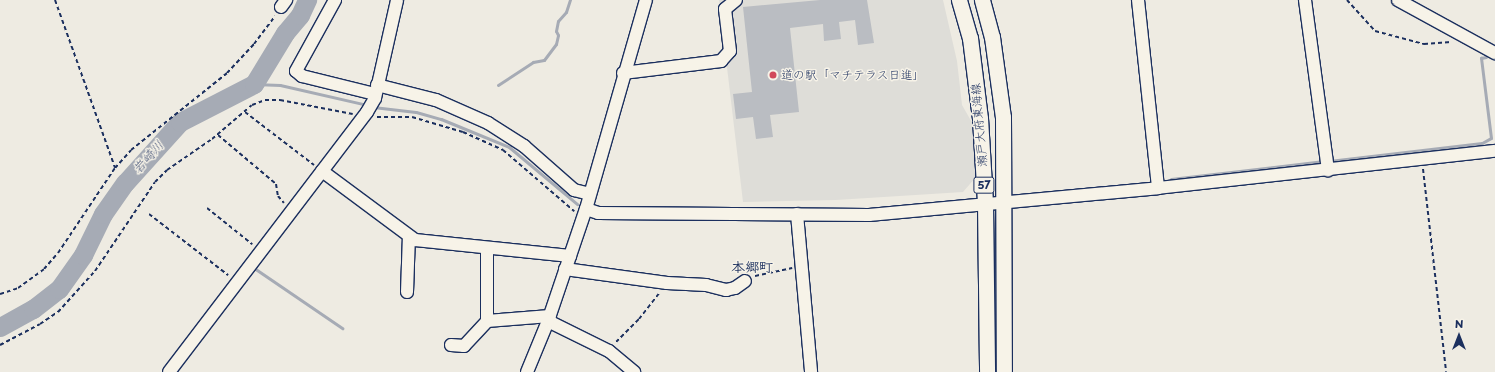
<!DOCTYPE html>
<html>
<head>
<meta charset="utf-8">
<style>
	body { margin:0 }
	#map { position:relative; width:1495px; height:372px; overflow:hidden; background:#eeebe2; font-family:"Playpen Sans","Klee One",sans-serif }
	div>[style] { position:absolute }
	.built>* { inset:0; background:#deddd8 }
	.stream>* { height:3px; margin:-1.5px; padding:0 1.5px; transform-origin:1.5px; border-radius:1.5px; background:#a6abb5 }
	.river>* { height:19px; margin:-9.5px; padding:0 9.5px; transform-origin:9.5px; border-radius:9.5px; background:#a6abb5 }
	.building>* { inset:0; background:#babdc2 }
	.path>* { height:2px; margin-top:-1px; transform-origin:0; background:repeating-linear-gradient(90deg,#1b2f5e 0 4px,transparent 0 7px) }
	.roads { filter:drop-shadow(1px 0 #1b2f5e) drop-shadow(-1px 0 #1b2f5e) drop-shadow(0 1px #1b2f5e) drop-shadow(0 -1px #1b2f5e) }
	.minor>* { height:12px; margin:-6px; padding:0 6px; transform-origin:6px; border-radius:6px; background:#f7f3e8 }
	.major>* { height:15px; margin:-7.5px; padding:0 7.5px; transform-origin:7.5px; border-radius:7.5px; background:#f7f3e8 }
	.dots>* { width:11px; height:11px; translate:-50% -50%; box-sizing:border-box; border:2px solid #f7f3e8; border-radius:50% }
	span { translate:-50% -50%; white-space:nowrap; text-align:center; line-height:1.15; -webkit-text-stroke:3px #f7f3e8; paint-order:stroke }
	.shield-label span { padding:1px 3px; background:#f7f3e8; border:1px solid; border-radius:3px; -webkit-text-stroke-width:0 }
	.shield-label { font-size:11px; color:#1b2f5e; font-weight:700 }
	.poi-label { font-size:12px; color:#1b2f5e }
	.left { translate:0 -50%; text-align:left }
	.street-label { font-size:12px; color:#1b2f5e }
	.water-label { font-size:13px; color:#455478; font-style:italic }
	.quarter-label { font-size:14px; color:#1b2f5e; font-weight:700 }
	.north { position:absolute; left:1439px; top:316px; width:40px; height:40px; -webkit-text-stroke:3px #f7f3e8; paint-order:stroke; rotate:0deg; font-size:11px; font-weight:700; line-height:16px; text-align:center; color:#1b2f5e }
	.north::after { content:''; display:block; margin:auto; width:14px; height:18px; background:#1b2f5e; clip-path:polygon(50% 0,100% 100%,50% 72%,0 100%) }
</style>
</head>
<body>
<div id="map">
	<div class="built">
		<i style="clip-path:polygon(719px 0,943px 0,957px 61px,962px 105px,974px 126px,976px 177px,963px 192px,836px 200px,743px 202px)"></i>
	</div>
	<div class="stream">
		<i style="left:254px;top:84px;width:26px;rotate:2deg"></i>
		<i style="left:280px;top:85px;width:89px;rotate:12.9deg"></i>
		<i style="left:498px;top:85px;width:42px;rotate:-33.3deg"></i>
		<i style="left:533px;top:62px;width:11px;rotate:-10deg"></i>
		<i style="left:544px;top:60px;width:20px;rotate:-53deg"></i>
		<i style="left:556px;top:44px;width:9px;rotate:-77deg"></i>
		<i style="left:558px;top:35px;width:4px;rotate:-117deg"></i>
		<i style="left:556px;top:31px;width:10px;rotate:-79deg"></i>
		<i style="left:558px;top:21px;width:12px;rotate:-48deg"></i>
		<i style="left:566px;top:12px;width:13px;rotate:-72deg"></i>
		<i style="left:373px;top:107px;width:43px;rotate:6.6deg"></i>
		<i style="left:416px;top:112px;width:26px;rotate:16deg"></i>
		<i style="left:441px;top:119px;width:74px;rotate:22.4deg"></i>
		<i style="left:509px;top:147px;width:89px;rotate:40deg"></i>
		<i style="left:1329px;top:161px;width:154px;rotate:-6.7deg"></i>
		<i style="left:1482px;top:143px;width:10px;rotate:-29deg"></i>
		<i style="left:1491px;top:138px;width:81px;rotate:-97.1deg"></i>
		<i style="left:1481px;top:58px;width:5px;rotate:-11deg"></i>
		<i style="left:1171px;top:179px;width:154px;rotate:-6.7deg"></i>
		<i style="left:254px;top:268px;width:107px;rotate:34.3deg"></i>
	</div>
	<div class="river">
		<i style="left:0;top:327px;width:38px;rotate:-29deg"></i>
		<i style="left:33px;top:309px;width:33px;rotate:-38deg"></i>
		<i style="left:59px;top:289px;width:42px;rotate:-54.8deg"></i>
		<i style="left:83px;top:255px;width:46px;rotate:-64deg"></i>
		<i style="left:103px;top:214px;width:38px;rotate:-55deg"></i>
		<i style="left:125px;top:183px;width:82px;rotate:-48deg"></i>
		<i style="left:180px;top:122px;width:83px;rotate:-27.2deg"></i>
		<i style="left:254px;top:84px;width:60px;rotate:-58.7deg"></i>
		<i style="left:285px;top:33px;width:23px;rotate:-50deg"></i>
		<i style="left:300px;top:15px;width:17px;rotate:-65deg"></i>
	</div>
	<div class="building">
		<i style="clip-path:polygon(820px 0,867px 0,874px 43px,858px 45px,855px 20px,839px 22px,841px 39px,824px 41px,823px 24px,790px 28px,799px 112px,770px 115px,773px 137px,756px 139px,753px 117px,736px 119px,733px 94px,752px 92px,743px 7px)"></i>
	</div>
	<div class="path">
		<i style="left:55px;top:0;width:178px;rotate:70.3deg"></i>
		<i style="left:1347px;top:0;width:42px;rotate:47.9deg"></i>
		<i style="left:1375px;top:31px;width:51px;rotate:14.9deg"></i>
		<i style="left:1424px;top:44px;width:27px;rotate:-4deg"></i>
		<i style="left:245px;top:112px;width:87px;rotate:37.5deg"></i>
		<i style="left:377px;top:117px;width:35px"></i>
		<i style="left:412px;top:117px;width:53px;rotate:16.4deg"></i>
		<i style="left:463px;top:132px;width:44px;rotate:24.2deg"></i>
		<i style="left:503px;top:150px;width:94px;rotate:40.7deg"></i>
		<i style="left:218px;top:135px;width:76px;rotate:40.2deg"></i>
		<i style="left:276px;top:184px;width:12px;rotate:81deg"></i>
		<i style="left:278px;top:196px;width:9px;rotate:49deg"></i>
		<i style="left:1423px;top:169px;width:204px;rotate:83.5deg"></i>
		<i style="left:207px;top:208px;width:58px;rotate:38.7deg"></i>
		<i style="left:149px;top:214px;width:100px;rotate:37.7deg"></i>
		<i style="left:755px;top:276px;width:38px;rotate:-12deg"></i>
		<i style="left:0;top:294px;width:19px;rotate:-18deg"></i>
		<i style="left:18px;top:288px;width:32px;rotate:-36deg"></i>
		<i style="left:44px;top:269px;width:21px;rotate:-49deg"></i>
		<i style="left:58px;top:253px;width:102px;rotate:-56.2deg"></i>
		<i style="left:115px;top:168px;width:24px;rotate:-48deg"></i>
		<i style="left:131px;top:150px;width:123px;rotate:-38.7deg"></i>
		<i style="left:227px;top:73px;width:40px;rotate:-47deg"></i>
		<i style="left:254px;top:44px;width:35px;rotate:-53deg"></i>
		<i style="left:616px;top:342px;width:33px;rotate:-45deg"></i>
		<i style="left:639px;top:319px;width:33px;rotate:-52deg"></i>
		<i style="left:0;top:345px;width:45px;rotate:-27.7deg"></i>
		<i style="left:40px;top:324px;width:22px;rotate:-34deg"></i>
		<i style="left:58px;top:312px;width:55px;rotate:-47.9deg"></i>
		<i style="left:95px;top:271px;width:107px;rotate:-56deg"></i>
		<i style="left:155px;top:182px;width:17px;rotate:-45deg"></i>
		<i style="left:167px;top:170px;width:55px;rotate:-34.6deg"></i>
		<i style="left:212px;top:139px;width:52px;rotate:-40.4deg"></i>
		<i style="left:252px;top:105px;width:14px;rotate:-21deg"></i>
		<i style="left:265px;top:100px;width:15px"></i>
		<i style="left:280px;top:100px;width:74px;rotate:10.9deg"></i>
	</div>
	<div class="roads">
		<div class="minor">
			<i style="left:335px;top:0;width:81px;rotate:118.8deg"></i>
			<i style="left:296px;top:71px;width:8px;rotate:40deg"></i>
			<i style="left:302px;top:76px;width:75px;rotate:13.9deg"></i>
			<i style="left:1138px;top:0;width:189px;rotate:83.9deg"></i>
			<i style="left:1305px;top:0;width:172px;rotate:82.3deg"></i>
			<i style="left:1398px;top:0;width:111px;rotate:28.7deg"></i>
			<i style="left:281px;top:7px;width:9px;rotate:-54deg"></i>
			<i style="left:623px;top:73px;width:99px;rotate:-7deg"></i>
			<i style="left:721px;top:61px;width:13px;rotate:-48deg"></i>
			<i style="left:730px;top:51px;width:42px;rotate:-96.8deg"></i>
			<i style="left:725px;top:9px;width:14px;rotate:-39deg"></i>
			<i style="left:377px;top:85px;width:61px;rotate:14.3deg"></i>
			<i style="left:436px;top:100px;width:57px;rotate:23.9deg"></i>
			<i style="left:488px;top:123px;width:43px;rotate:32.6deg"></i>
			<i style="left:524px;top:146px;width:67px;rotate:41.3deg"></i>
			<i style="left:574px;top:190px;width:16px;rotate:14deg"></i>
			<i style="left:322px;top:171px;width:116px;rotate:36.6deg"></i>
			<i style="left:415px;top:240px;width:156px;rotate:5.9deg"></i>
			<i style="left:586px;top:209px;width:13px;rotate:18deg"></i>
			<i style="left:598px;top:213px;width:271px;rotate:0.4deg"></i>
			<i style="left:869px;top:215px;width:290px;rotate:-5.3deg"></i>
			<i style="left:1158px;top:188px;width:339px;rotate:-6.3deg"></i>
			<i style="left:797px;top:214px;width:159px;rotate:84.9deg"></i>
			<i style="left:487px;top:248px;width:73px;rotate:90deg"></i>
			<i style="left:565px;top:269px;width:103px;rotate:7.8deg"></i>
			<i style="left:667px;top:283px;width:39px;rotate:3deg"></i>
			<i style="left:706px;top:285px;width:21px;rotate:14deg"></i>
			<i style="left:726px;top:290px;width:9px;rotate:-13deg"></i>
			<i style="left:735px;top:288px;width:12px;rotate:-35deg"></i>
			<i style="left:407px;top:292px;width:56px;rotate:-88deg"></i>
			<i style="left:548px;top:321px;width:68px;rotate:26.2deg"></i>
			<i style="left:609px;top:351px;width:33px;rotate:40deg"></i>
			<i style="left:451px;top:345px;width:13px;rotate:4deg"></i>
			<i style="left:464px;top:346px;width:34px;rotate:-47deg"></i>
			<i style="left:487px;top:321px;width:63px;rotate:-4.5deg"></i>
			<i style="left:169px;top:372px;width:327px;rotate:-52.7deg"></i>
			<i style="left:367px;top:112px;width:16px;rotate:-60deg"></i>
			<i style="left:375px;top:98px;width:100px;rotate:-77.3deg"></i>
			<i style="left:527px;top:372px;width:55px;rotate:-67.6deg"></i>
			<i style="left:548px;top:321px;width:118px;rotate:-71.3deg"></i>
			<i style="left:586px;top:209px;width:217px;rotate:-74deg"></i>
		</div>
		<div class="major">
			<i style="left:959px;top:0;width:40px;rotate:74deg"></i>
			<i style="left:970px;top:38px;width:81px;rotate:82.9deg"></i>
			<i style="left:980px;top:118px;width:85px;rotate:86.6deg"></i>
			<i style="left:985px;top:203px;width:169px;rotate:89.3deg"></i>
			<i style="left:982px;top:0;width:38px;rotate:75deg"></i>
			<i style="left:992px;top:37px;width:81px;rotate:82.2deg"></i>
			<i style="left:1003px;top:117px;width:255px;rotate:89.8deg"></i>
		</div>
	</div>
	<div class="dots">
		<i style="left:773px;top:75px;background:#d1495b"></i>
	</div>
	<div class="shield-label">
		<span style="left:984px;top:185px">57</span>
	</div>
	<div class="poi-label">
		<span class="left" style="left:781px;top:75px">道の駅「マチテラス日進」</span>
	</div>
	<div class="street-label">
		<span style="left:979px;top:125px;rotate:-95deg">瀬戸大府東海線</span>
	</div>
	<div class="water-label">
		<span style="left:148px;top:157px;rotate:-48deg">岩崎川</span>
	</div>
	<div class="quarter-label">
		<span style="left:752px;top:267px">本郷町</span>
	</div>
	<div class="north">N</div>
</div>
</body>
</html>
